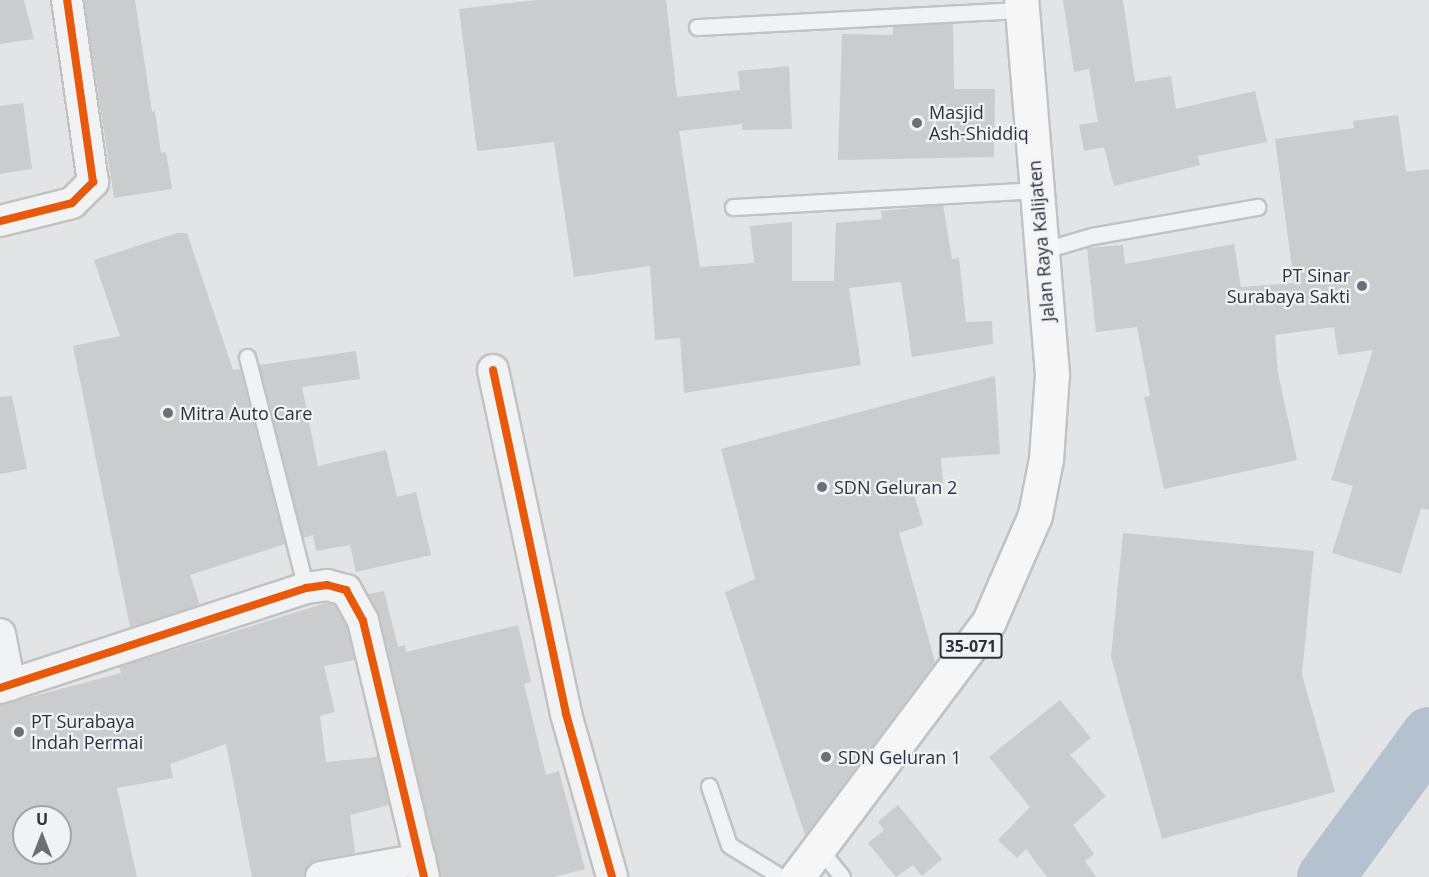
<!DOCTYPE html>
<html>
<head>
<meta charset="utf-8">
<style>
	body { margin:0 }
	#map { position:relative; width:1429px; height:877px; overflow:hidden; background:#e2e4e6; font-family:"Open Sans",sans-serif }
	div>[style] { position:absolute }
	.river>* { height:57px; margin:-28.5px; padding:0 28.5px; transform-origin:28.5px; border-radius:28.5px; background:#b4c1ce }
	.building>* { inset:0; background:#caccce }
	.roads { filter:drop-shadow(2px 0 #c0c2c4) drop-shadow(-2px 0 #c0c2c4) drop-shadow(0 2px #c0c2c4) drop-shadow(0 -2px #c0c2c4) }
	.service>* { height:15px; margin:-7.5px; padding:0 7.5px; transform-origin:7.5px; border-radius:7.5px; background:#f1f2f3 }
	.minor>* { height:30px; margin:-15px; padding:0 15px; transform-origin:15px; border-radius:15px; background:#f1f2f3 }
	.primary>* { height:33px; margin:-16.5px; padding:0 16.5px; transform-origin:16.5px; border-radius:16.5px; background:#f6f6f6 }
	.cycleway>* { height:8px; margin:-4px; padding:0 4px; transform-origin:4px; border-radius:4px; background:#e8590c }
	.dots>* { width:16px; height:16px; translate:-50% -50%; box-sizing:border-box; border:3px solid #f0f2f5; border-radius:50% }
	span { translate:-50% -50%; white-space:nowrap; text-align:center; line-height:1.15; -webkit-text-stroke:4.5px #f0f2f5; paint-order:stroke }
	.shield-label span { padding:2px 4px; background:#f0f2f5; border:2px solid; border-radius:4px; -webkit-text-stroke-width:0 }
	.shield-label { font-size:16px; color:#2b323d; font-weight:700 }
	.poi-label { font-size:18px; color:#2b323d }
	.left { translate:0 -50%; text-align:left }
	.right { translate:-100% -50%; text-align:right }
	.street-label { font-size:18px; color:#2b323d }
	.north { position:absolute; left:12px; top:805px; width:60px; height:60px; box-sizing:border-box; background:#f0f2f5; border:2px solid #a1a5ab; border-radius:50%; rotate:0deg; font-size:16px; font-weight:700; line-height:24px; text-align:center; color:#2b323d }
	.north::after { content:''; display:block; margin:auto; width:21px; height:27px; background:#6b7078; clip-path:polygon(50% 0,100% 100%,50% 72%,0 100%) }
</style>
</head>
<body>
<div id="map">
	<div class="river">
		<i style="left:1325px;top:877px;width:176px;rotate:-53.8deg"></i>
	</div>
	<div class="building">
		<i style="clip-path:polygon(0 0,24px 0,34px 39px,0 44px)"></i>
		<i style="clip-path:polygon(84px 0,135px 0,152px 112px,155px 111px,161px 153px,166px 152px,172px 189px,114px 198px)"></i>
		<i style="clip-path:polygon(537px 0,666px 0,677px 97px,740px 90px,738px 71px,789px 66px,792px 129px,742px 130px,742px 124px,679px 131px,700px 267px,754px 263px,750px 226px,792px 222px,792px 281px,834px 281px,836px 223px,882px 219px,881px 211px,943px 205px,952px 259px,959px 258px,966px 322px,992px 321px,993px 344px,912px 357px,901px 282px,849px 288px,861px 365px,684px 393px,680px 338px,655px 340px,650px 266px,574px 277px,554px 142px,477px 151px,459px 9px)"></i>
		<i style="clip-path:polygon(1063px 0,1123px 0,1135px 82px,1171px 76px,1176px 109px,1255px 91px,1267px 142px,1198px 156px,1200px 165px,1114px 186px,1104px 147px,1084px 151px,1079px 125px,1098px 122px,1089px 69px,1074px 72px)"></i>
		<i style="clip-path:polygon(953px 23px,954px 89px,995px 89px,994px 157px,838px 160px,842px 34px,893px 35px,893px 27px)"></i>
		<i style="clip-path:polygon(23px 103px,32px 169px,0 174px,0 106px)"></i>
		<i style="clip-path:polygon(1398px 115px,1406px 172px,1429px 169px,1429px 510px,1421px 508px,1401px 574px,1332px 553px,1353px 486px,1331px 480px,1373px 350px,1338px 355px,1334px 327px,1275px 335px,1278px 373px,1297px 460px,1164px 489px,1144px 397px,1150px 396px,1137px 327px,1096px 332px,1087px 248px,1123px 245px,1125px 264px,1234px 244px,1241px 287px,1294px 283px,1275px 139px,1354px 128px,1353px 121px)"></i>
		<i style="clip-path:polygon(177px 233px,187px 233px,233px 370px,240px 369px,285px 544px,190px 575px,200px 605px,130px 627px,73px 346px,120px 336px,94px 260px)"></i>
		<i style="clip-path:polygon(356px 351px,360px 379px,302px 387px,318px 466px,386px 450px,397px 497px,416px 492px,431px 555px,356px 572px,350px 545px,316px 551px,313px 535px,303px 538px,259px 365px)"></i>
		<i style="clip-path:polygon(995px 376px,1000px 454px,941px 458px,943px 484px,912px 487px,923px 525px,899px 533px,935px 662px,805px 835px,725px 592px,755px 579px,721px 449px)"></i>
		<i style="clip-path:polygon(12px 396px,27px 469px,0 474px,0 397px)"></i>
		<i style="clip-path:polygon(1123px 533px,1314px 551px,1302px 674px,1335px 792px,1162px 839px,1111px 657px)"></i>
		<i style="clip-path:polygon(384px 591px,398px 647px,405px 645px,406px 652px,518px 625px,531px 682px,524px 684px,546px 775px,559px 771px,585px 869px,554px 877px,441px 877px,380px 617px,368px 594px)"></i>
		<i style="clip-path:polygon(evenodd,326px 603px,334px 605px,347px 627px,355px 660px,324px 666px,335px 712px,320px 716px,326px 762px,378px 757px,389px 805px,350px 815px,355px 853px,317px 860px,309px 864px,304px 877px,252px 877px,226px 744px,170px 764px,173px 778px,117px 788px,137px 877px,0 877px,0 705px,121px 673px,119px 667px,326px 603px,24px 817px,60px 817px,60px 853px,24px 853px,24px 817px)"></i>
		<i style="clip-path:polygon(1060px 700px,1091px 738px,1070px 755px,1106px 796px,1073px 825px,1094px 854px,1085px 861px,1096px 877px,1047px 877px,1026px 849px,1017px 858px,998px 840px,1030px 807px,989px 757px)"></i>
		<i style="clip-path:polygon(898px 805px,942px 859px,922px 876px,913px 865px,896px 877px,868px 843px,884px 830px,878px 822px)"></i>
	</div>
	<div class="roads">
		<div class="service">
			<i style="left:697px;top:27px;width:325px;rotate:-3deg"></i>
			<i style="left:733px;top:207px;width:303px;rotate:-3.2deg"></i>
			<i style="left:1044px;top:250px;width:50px;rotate:-16.3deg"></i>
			<i style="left:1092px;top:236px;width:168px;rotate:-10deg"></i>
			<i style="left:247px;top:357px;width:238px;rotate:75.7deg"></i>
			<i style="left:709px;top:786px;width:62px;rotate:71.3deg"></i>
			<i style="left:729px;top:845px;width:61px;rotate:31.6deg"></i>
			<i style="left:818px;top:847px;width:38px;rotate:51deg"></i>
		</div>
		<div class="minor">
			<i style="left:0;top:221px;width:74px;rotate:-14deg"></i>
			<i style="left:72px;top:203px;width:30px;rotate:-45deg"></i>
			<i style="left:93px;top:182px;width:184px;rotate:-98.1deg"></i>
			<i style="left:493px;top:370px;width:352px;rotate:78deg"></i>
			<i style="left:566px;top:714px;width:169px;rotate:74.2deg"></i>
			<i style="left:0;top:634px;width:52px;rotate:78.9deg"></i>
			<i style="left:0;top:688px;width:322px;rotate:-18.1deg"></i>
			<i style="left:306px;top:588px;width:21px;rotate:-8deg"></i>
			<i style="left:327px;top:585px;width:20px;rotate:15deg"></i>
			<i style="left:346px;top:590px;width:35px;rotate:61deg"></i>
			<i style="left:363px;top:621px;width:263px;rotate:76.6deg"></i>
			<i style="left:321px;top:877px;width:101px;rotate:-10.3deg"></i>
		</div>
		<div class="primary">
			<i style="left:797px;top:877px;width:320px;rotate:-53.1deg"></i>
			<i style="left:989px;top:621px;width:116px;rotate:-66.5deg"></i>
			<i style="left:1035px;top:515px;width:57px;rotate:-78.9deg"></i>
			<i style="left:1046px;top:459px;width:85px;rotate:-86deg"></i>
			<i style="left:1052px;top:374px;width:375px;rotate:-94.7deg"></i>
		</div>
	</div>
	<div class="cycleway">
		<i style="left:0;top:221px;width:74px;rotate:-14deg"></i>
		<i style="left:72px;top:203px;width:30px;rotate:-45deg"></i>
		<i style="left:93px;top:182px;width:184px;rotate:-98.1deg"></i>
		<i style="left:493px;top:370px;width:352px;rotate:78deg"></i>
		<i style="left:566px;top:714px;width:169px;rotate:74.2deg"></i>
		<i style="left:0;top:688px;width:322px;rotate:-18.1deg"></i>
		<i style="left:306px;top:588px;width:21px;rotate:-8deg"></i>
		<i style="left:327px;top:585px;width:20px;rotate:15deg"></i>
		<i style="left:346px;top:590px;width:35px;rotate:61deg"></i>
		<i style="left:363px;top:621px;width:263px;rotate:76.6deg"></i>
	</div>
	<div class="dots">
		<i style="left:917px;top:123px;background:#6b7078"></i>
		<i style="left:1362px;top:286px;background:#6b7078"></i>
		<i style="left:168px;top:413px;background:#6b7078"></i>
		<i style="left:822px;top:487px;background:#6b7078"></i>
		<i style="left:19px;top:732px;background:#6b7078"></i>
		<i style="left:826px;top:757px;background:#6b7078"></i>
	</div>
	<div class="shield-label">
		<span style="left:971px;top:646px">35-071</span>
	</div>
	<div class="poi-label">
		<span class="left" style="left:929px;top:123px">Masjid<br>Ash-Shiddiq</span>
		<span class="right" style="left:1350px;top:286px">PT Sinar<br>Surabaya Sakti</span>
		<span class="left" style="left:180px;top:413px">Mitra Auto Care</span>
		<span class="left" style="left:834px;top:487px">SDN Geluran 2</span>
		<span class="left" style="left:31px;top:732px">PT Surabaya<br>Indah Permai</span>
		<span class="left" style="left:838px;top:757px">SDN Geluran 1</span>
	</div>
	<div class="street-label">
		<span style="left:1041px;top:241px;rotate:-95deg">Jalan Raya Kalijaten</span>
	</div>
	<div class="north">U</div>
</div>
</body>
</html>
